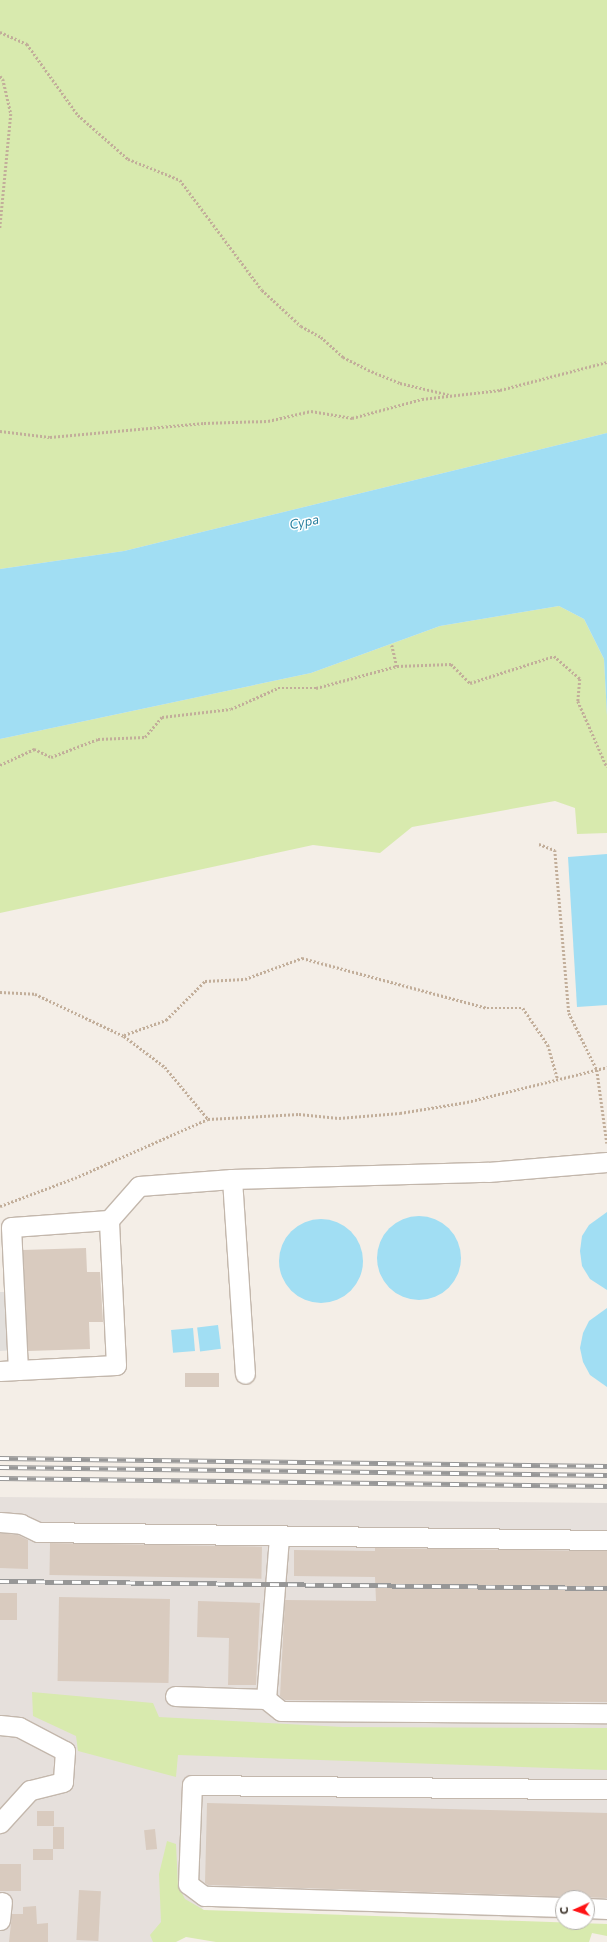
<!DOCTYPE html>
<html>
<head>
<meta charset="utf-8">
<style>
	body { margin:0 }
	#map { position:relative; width:607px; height:1942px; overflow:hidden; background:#f4eee7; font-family:Commissioner,sans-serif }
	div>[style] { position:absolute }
	.industrial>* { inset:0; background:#e6e0dc }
	.green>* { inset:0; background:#d8eaae }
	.parking>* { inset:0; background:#e2dfdc }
	.water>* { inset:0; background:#a1def3; transform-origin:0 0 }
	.round { border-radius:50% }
	.building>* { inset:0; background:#d9cbbf; transform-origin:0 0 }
	.path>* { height:2.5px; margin-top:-1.25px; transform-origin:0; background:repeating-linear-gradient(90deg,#c2ae9a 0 2px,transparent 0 4px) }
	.roads { filter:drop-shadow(1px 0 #c3b7ac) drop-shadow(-1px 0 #c3b7ac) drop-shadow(0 1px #c3b7ac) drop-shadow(0 -1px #c3b7ac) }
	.minor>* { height:19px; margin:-9.5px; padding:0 9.5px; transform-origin:9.5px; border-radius:9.5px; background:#fff }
	.rail>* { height:4.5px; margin-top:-2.25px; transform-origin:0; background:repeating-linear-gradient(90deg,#fff 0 9px,#979797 0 18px); box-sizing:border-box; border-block:1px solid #979797 }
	span { translate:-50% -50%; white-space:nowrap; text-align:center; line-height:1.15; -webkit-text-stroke:3px #fff; paint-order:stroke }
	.water-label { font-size:13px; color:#277f9e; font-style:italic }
	.north { position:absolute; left:555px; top:1890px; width:40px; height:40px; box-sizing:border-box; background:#fff; border:1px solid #b5b2af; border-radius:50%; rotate:267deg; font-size:11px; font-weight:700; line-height:16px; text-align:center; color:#473e36 }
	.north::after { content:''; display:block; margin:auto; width:14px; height:18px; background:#ff1315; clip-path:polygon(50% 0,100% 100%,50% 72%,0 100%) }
</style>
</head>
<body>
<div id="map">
	<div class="industrial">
		<i style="clip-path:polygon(0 1497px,607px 1503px,607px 1921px,587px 1920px,587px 1898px,563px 1898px,563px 1919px,204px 1907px,161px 1942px,0 1942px)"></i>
	</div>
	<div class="green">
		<i style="clip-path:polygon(0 0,607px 0,607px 433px,124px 551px,0 569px)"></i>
		<i style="clip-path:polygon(559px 606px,584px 619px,604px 659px,607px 716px,607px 833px,577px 834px,575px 808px,555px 801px,412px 827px,380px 853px,313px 845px,0 913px,0 739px,311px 673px,440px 626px)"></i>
		<i style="clip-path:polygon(32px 1692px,153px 1703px,159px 1717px,343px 1727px,607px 1728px,607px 1770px,178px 1755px,176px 1777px,78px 1751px,76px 1736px,33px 1716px)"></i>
		<i style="clip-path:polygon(167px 1841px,176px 1844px,178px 1886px,185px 1899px,204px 1910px,607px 1924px,607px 1936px,592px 1933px,589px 1942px,216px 1942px,186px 1937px,176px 1942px,153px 1942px,150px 1935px,161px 1922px,159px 1874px)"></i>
	</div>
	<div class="parking">
		<i style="clip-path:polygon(0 1292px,14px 1292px,17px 1350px,0 1351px)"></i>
	</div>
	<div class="water">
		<i style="clip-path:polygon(607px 433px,607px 716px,604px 659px,584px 619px,559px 606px,440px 626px,311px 673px,0 739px,0 569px,124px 551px)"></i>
		<i style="clip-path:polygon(607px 854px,607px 1005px,577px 1007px,568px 857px)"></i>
		<i style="clip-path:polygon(607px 1212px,607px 1290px,590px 1279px,582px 1266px,580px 1251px,582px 1236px,589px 1225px)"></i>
		<i class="round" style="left:377px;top:1216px;width:84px;height:84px"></i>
		<i class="round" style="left:279px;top:1219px;width:84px;height:84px"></i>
		<i style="clip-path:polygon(607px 1308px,607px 1387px,590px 1375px,583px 1362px,580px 1348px,583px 1333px,589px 1321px)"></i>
		<i style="left:218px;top:1325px;width:24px;height:21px;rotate:83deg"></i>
		<i style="left:193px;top:1328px;width:23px;height:22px;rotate:85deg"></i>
	</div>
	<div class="building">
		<i style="clip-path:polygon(86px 1248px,87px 1272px,100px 1272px,103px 1322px,89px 1322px,90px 1349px,28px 1351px,23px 1250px)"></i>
		<i style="left:219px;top:1373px;width:14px;height:34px;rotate:90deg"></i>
		<i style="clip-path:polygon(0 1533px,18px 1535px,28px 1540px,28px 1569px,0 1568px)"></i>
		<i style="left:50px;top:1543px;width:212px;height:32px;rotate:1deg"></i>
		<i style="clip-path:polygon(375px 1548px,607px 1551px,607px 1702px,285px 1700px,280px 1696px,285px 1600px,376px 1601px,375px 1577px,294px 1576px,294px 1550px,375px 1551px)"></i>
		<i style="left:0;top:1593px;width:17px;height:27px"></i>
		<i style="left:59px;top:1597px;width:111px;height:84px;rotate:1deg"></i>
		<i style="clip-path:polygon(198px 1601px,260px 1603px,256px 1685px,228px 1685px,229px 1638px,197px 1637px)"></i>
		<i style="clip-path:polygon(207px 1803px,607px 1813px,607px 1898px,208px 1885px,205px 1883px)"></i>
		<i style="left:37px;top:1811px;width:17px;height:15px"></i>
		<i style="left:53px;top:1827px;width:11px;height:22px"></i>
		<i style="left:155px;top:1829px;width:20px;height:11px;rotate:84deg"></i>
		<i style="left:33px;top:1849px;width:20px;height:11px"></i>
		<i style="left:0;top:1864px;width:21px;height:27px"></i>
		<i style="left:79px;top:1890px;width:22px;height:50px;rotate:3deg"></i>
		<i style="clip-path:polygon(36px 1906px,37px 1924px,48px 1923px,48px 1942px,9px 1942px,12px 1914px,23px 1914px,23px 1907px)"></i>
	</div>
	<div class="path">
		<i style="left:0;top:32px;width:30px;rotate:24deg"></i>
		<i style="left:27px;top:44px;width:87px;rotate:54.3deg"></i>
		<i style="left:78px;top:115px;width:67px;rotate:41.3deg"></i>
		<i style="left:128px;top:159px;width:56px;rotate:22deg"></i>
		<i style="left:180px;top:180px;width:137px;rotate:53.3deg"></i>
		<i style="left:262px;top:290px;width:53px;rotate:42.7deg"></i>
		<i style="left:301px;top:326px;width:23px;rotate:29deg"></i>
		<i style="left:321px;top:337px;width:30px;rotate:42deg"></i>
		<i style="left:343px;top:357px;width:28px;rotate:27deg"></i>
		<i style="left:368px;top:370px;width:35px;rotate:22deg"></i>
		<i style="left:400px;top:383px;width:51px;rotate:13.5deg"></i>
		<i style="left:0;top:76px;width:4px;rotate:45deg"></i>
		<i style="left:3px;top:79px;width:36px;rotate:77deg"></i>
		<i style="left:11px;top:114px;width:116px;rotate:95.5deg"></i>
		<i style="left:0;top:431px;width:50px;rotate:6.8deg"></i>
		<i style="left:50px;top:437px;width:155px;rotate:-5.2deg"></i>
		<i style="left:204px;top:423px;width:64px;rotate:-1.8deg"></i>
		<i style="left:268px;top:421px;width:44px;rotate:-13.1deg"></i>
		<i style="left:311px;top:411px;width:42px;rotate:9.7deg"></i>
		<i style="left:352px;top:418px;width:73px;rotate:-15.2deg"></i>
		<i style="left:422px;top:399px;width:79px;rotate:-6.6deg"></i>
		<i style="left:500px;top:390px;width:111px;rotate:-14.7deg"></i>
		<i style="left:392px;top:645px;width:22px;rotate:77deg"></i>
		<i style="left:0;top:765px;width:38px;rotate:-25deg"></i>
		<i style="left:34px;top:749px;width:19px;rotate:25deg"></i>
		<i style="left:51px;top:757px;width:50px;rotate:-21deg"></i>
		<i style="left:98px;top:739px;width:47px;rotate:-2.4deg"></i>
		<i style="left:145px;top:737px;width:26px;rotate:-50deg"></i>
		<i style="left:162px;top:717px;width:69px;rotate:-6.6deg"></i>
		<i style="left:231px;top:709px;width:51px;rotate:-24.1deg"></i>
		<i style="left:278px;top:688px;width:38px"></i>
		<i style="left:316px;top:688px;width:84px;rotate:-15.2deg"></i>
		<i style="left:397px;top:666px;width:54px;rotate:-2.1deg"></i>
		<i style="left:451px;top:664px;width:27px;rotate:45deg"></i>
		<i style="left:470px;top:683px;width:88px;rotate:-17.8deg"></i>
		<i style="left:554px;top:656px;width:35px;rotate:41deg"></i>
		<i style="left:580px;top:679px;width:22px;rotate:95deg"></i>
		<i style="left:578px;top:701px;width:72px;rotate:66.3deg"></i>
		<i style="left:539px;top:844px;width:17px;rotate:21deg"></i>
		<i style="left:555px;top:850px;width:164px;rotate:85.1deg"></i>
		<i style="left:569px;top:1013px;width:64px;rotate:63.8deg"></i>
		<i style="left:597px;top:1070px;width:74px;rotate:82.2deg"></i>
		<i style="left:0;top:992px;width:35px;rotate:3deg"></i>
		<i style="left:35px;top:994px;width:98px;rotate:25.3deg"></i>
		<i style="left:124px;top:1036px;width:51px;rotate:37.1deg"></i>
		<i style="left:165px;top:1067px;width:67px;rotate:50.4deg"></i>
		<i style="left:208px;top:1119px;width:91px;rotate:-3.1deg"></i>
		<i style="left:299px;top:1114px;width:40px;rotate:5.7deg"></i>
		<i style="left:339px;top:1118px;width:61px;rotate:-4.7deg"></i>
		<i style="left:400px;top:1113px;width:68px;rotate:-9.3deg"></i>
		<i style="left:467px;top:1102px;width:144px;rotate:-14deg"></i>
		<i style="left:124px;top:1035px;width:45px;rotate:-19.7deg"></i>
		<i style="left:166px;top:1020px;width:55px;rotate:-45deg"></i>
		<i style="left:205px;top:981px;width:40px;rotate:-2.9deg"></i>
		<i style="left:245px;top:979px;width:61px;rotate:-20.2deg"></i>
		<i style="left:302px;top:958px;width:192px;rotate:15.1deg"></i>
		<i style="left:487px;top:1008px;width:36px"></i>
		<i style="left:523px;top:1008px;width:45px;rotate:56deg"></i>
		<i style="left:548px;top:1045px;width:36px;rotate:74deg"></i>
		<i style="left:0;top:1206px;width:80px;rotate:-20.5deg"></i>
		<i style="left:75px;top:1178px;width:145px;rotate:-23.9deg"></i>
	</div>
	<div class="roads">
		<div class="minor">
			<i style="left:232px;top:1179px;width:195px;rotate:86.2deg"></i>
			<i style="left:109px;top:1220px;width:98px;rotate:175.9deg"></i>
			<i style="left:11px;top:1227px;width:143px;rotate:87.2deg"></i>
			<i style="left:18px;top:1370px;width:98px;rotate:-2.9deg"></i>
			<i style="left:116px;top:1365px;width:145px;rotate:-92.8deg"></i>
			<i style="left:109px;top:1220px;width:45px;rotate:-48.6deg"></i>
			<i style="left:139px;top:1186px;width:93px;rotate:-4.3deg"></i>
			<i style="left:232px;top:1179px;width:256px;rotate:-1.6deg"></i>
			<i style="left:488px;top:1172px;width:119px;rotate:-4.8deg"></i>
			<i style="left:0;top:1371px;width:18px;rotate:-3deg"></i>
			<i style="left:0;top:1522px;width:21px;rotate:5deg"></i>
			<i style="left:21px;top:1524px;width:19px;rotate:25deg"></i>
			<i style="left:38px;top:1532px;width:569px;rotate:0.81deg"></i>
			<i style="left:175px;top:1696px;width:91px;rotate:1.9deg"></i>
			<i style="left:266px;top:1699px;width:19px;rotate:39deg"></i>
			<i style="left:281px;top:1711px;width:326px;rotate:0.4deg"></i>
			<i style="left:266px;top:1699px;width:164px;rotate:-85.4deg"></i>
			<i style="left:0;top:1725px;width:19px;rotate:6deg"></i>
			<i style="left:19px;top:1727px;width:52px;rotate:27.6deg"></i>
			<i style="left:65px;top:1751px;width:31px;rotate:94deg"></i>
			<i style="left:63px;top:1782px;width:34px;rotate:166deg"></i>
			<i style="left:30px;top:1790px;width:45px;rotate:132.3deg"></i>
			<i style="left:563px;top:1907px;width:359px;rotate:-178.2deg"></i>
			<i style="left:204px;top:1896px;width:20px;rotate:-143deg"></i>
			<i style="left:188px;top:1884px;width:99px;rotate:-87.7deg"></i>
			<i style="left:192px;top:1785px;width:415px;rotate:0.6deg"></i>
			<i style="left:587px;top:1908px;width:20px;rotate:3deg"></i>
			<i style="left:0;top:1920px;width:18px;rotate:-84deg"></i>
		</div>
	</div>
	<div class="rail">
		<i style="left:0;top:1458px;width:607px;rotate:0.76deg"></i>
		<i style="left:0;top:1467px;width:607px;rotate:0.76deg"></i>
		<i style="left:0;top:1478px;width:607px;rotate:0.76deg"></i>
		<i style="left:0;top:1581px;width:607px;rotate:0.66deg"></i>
	</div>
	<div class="water-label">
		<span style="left:304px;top:522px;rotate:-12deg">Сура</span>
	</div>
	<div class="north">С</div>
</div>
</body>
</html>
